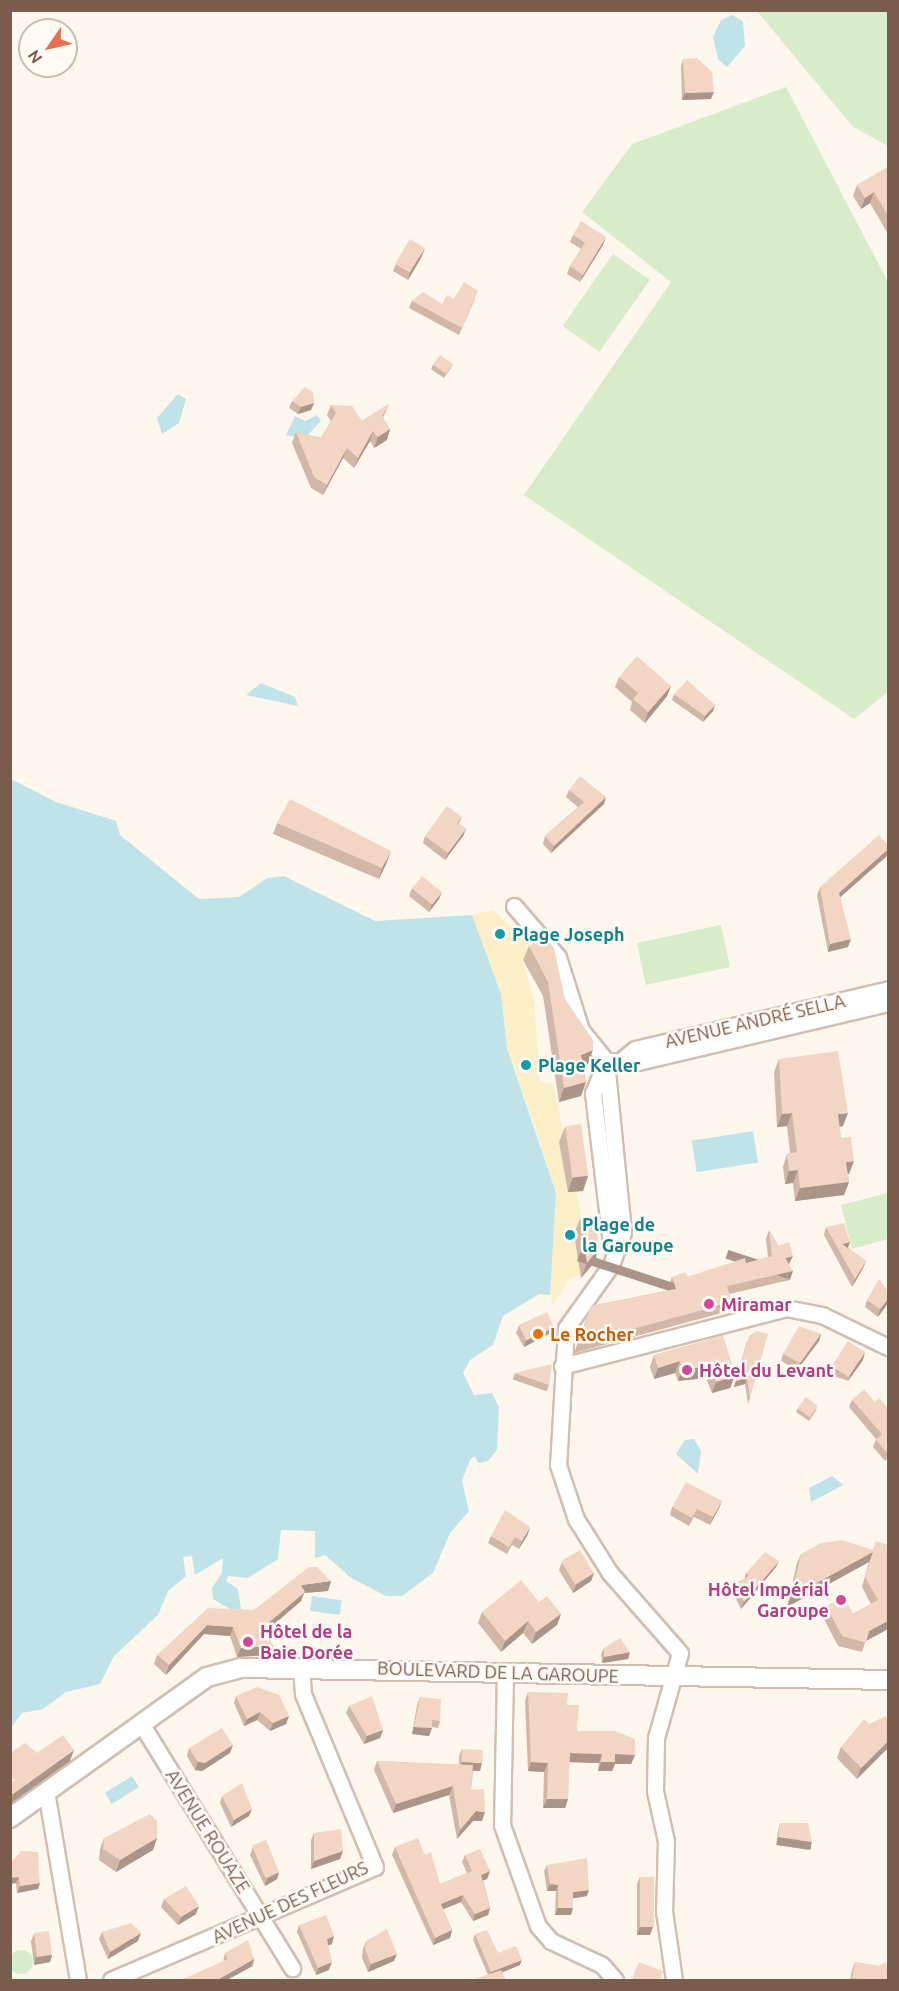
<!DOCTYPE html>
<html>
<head>
<meta charset="utf-8">
<style>
	body { margin:0 }
	#map { position:relative; width:899px; height:1991px; overflow:hidden; background:#fdf6ec; font-family:Ubuntu,sans-serif }
	div>[style] { position:absolute }
	.green>* { inset:0; background:#d8ecc9; transform-origin:0 0 }
	.round { border-radius:50% }
	.sand>* { inset:0; background:#fcefc7 }
	.water>* { inset:0; background:#bfe3e8; transform-origin:0 0 }
	.roads { filter:drop-shadow(2px 0 #d1beb0) drop-shadow(-2px 0 #d1beb0) drop-shadow(0 2px #d1beb0) drop-shadow(0 -2px #d1beb0) }
	.minor>* { height:15px; margin:-7.5px; padding:0 7.5px; transform-origin:7.5px; border-radius:7.5px; background:#fff }
	.tertiary>* { height:18px; margin:-9px; padding:0 9px; transform-origin:9px; border-radius:9px; background:#fff }
	.wall>* { inset:0; background:#d1b7a8; transform-origin:0 0 }
	.shaded-wall>* { inset:0; background:#aa9588; transform-origin:0 0 }
	.building>* { inset:0; background:#f3d5c3; transform-origin:0 0 }
	.dots>* { width:16px; height:16px; translate:-50% -50%; box-sizing:border-box; border:3px solid #fffaf3; border-radius:50% }
	span { translate:-50% -50%; white-space:nowrap; text-align:center; line-height:1.15; -webkit-text-stroke:5px #fffaf3; paint-order:stroke }
	.culture-label { font-size:18px; color:#0d838f; font-weight:700 }
	.left { translate:0 -50%; text-align:left }
	.street-label { font-size:18px; color:#7a5c4d }
	.hotel-label { font-size:18px; color:#b23c85; font-weight:700 }
	.right { translate:-100% -50%; text-align:right }
	.food-label { font-size:18px; color:#c56008; font-weight:700 }
	.frame { position:absolute; inset:0; border:12px solid #7a5c4d; pointer-events:none }
	.north { position:absolute; left:18px; top:18px; width:60px; height:60px; box-sizing:border-box; background:#fffaf3; border:2px solid #cabbb1; border-radius:50%; rotate:236deg; font-size:16px; font-weight:700; line-height:24px; text-align:center; color:#7a5c4d }
	.north::after { content:''; display:block; margin:auto; width:21px; height:27px; background:#e76f51; clip-path:polygon(50% 0,100% 100%,50% 72%,0 100%) }
</style>
</head>
<body>
<div id="map">
	<div class="green">
		<i style="clip-path:polygon(757px 11px,888px 11px,888px 146px,853px 127px)"></i>
		<i style="clip-path:polygon(786px 87px,888px 282px,888px 692px,854px 719px,524px 495px,671px 282px,582px 212px,632px 144px)"></i>
		<i style="left:613px;top:254px;width:45px;height:88px;rotate:35deg"></i>
		<i style="left:721px;top:925px;width:43px;height:86px;rotate:78deg"></i>
		<i style="clip-path:polygon(888px 1193px,888px 1239px,852px 1249px,841px 1205px)"></i>
		<i class="round" style="left:9px;top:1950px;width:24px;height:24px"></i>
	</div>
	<div class="sand">
		<i style="clip-path:polygon(493px 910px,536px 951px,522px 959px,534px 1000px,540px 1082px,553px 1084px,582px 1219px,588px 1272px,570px 1279px,552px 1306px,541px 1144px,507px 1048px,501px 994px,472px 915px)"></i>
	</div>
	<div class="water">
		<i style="clip-path:polygon(732px 15px,743px 21px,745px 46px,727px 67px,718px 59px,713px 37px,721px 20px)"></i>
		<i style="clip-path:polygon(178px 394px,186px 399px,179px 423px,162px 434px,157px 418px)"></i>
		<i style="clip-path:polygon(317px 415px,321px 421px,304px 439px,286px 435px,295px 416px,305px 421px)"></i>
		<i style="clip-path:polygon(261px 683px,295px 697px,298px 706px,246px 695px)"></i>
		<i style="clip-path:polygon(11px 779px,56px 802px,116px 821px,120px 835px,199px 899px,239px 897px,267px 878px,284px 876px,375px 921px,472px 915px,501px 994px,507px 1048px,556px 1193px,550px 1295px,539px 1294px,503px 1316px,493px 1345px,470px 1360px,463px 1373px,474px 1395px,492px 1393px,499px 1407px,497px 1450px,488px 1461px,479px 1463px,474px 1456px,470px 1460px,462px 1481px,469px 1511px,450px 1533px,433px 1573px,402px 1596px,386px 1596px,351px 1578px,325px 1555px,315px 1558px,315px 1531px,281px 1530px,278px 1559px,248px 1578px,228px 1576px,226px 1581px,238px 1589px,241px 1609px,230px 1609px,213px 1599px,212px 1588px,222px 1573px,223px 1558px,195px 1575px,192px 1556px,183px 1557px,186px 1576px,168px 1591px,158px 1615px,114px 1656px,100px 1684px,66px 1692px,43px 1709px,22px 1713px,11px 1728px)"></i>
		<i style="left:753px;top:1131px;width:32px;height:62px;rotate:81deg"></i>
		<i style="clip-path:polygon(694px 1439px,701px 1451px,698px 1474px,676px 1454px,685px 1440px)"></i>
		<i style="clip-path:polygon(832px 1476px,843px 1485px,811px 1502px,809px 1488px)"></i>
		<i style="left:312px;top:1596px;width:30px;height:15px;rotate:8deg"></i>
		<i style="left:132px;top:1776px;width:13px;height:32px;rotate:58deg"></i>
	</div>
	<div class="roads">
		<div class="minor">
			<i style="left:514px;top:906px;width:67px;rotate:49.2deg"></i>
			<i style="left:558px;top:957px;width:77px;rotate:72.5deg"></i>
			<i style="left:581px;top:1030px;width:40px;rotate:51deg"></i>
			<i style="left:606px;top:1061px;width:172px;rotate:84.3deg"></i>
			<i style="left:623px;top:1232px;width:35px;rotate:110deg"></i>
			<i style="left:611px;top:1265px;width:77px;rotate:125.5deg"></i>
			<i style="left:566px;top:1328px;width:137px;rotate:93.3deg"></i>
			<i style="left:558px;top:1465px;width:57px;rotate:71.6deg"></i>
			<i style="left:576px;top:1519px;width:64px;rotate:57.8deg"></i>
			<i style="left:610px;top:1573px;width:106px;rotate:48.8deg"></i>
			<i style="left:680px;top:1653px;width:88px;rotate:105.8deg"></i>
			<i style="left:656px;top:1738px;width:53px;rotate:91.1deg"></i>
			<i style="left:655px;top:1791px;width:51px;rotate:77.6deg"></i>
			<i style="left:666px;top:1841px;width:70px;rotate:91.6deg"></i>
			<i style="left:664px;top:1911px;width:70px;rotate:81.8deg"></i>
			<i style="left:624px;top:1058px;width:14px;rotate:-39deg"></i>
			<i style="left:635px;top:1049px;width:260px;rotate:-13.3deg"></i>
			<i style="left:606px;top:1061px;width:32px;rotate:2deg"></i>
			<i style="left:638px;top:1062px;width:257px;rotate:-13.3deg"></i>
			<i style="left:606px;top:1061px;width:35px;rotate:112deg"></i>
			<i style="left:593px;top:1093px;width:143px;rotate:83.2deg"></i>
			<i style="left:610px;top:1235px;width:10px;rotate:45deg"></i>
			<i style="left:562px;top:1366px;width:231px;rotate:-14.5deg"></i>
			<i style="left:786px;top:1308px;width:37px;rotate:11deg"></i>
			<i style="left:822px;top:1315px;width:73px;rotate:25.9deg"></i>
			<i style="left:505px;top:1672px;width:153px;rotate:91.1deg"></i>
			<i style="left:502px;top:1825px;width:107px;rotate:70.4deg"></i>
			<i style="left:538px;top:1926px;width:20px;rotate:49deg"></i>
			<i style="left:551px;top:1941px;width:56px;rotate:25.2deg"></i>
			<i style="left:602px;top:1965px;width:20px;rotate:49deg"></i>
			<i style="left:142px;top:1725px;width:286px;rotate:58.3deg"></i>
			<i style="left:46px;top:1791px;width:192px;rotate:80.4deg"></i>
			<i style="left:111px;top:1980px;width:287px;rotate:-23.2deg"></i>
			<i style="left:375px;top:1867px;width:187px;rotate:-112.6deg"></i>
			<i style="left:303px;top:1694px;width:28px;rotate:-94deg"></i>
		</div>
		<div class="tertiary">
			<i style="left:10px;top:1818px;width:242px;rotate:-35.6deg"></i>
			<i style="left:207px;top:1677px;width:35px;rotate:-15deg"></i>
			<i style="left:241px;top:1668px;width:647px;rotate:1.06deg"></i>
		</div>
	</div>
	<div class="wall">
		<i style="clip-path:polygon(683px 59px,711px 99px,682px 100px,681px 66px)"></i>
		<i style="clip-path:polygon(888px 168px,888px 234px,870px 203px,861px 209px,853px 196px,857px 185px)"></i>
		<i style="clip-path:polygon(573px 235px,603px 245px,580px 282px,567px 274px,570px 266px,581px 249px,570px 242px)"></i>
		<i style="clip-path:polygon(422px 256px,408px 280px,393px 271px,396px 264px)"></i>
		<i style="clip-path:polygon(454px 299px,475px 299px,459px 335px,409px 308px,412px 301px,442px 304px)"></i>
		<i style="clip-path:polygon(453px 364px,451px 368px,444px 378px,431px 369px,433px 365px)"></i>
		<i style="clip-path:polygon(292px 401px,314px 403px,311px 410px,298px 414px,289px 408px)"></i>
		<i style="clip-path:polygon(389px 404px,383px 418px,390px 429px,387px 440px,374px 448px,370px 441px,354px 468px,343px 458px,323px 495px,311px 488px,292px 443px,296px 432px,321px 438px,331px 421px,327px 415px,331px 405px,362px 421px)"></i>
		<i style="clip-path:polygon(619px 677px,671px 686px,667px 696px,645px 723px,630px 710px,632px 702px,615px 687px)"></i>
		<i style="clip-path:polygon(674px 694px,713px 711px,703px 722px,672px 700px)"></i>
		<i style="clip-path:polygon(569px 790px,604px 804px,551px 853px,543px 844px,545px 836px,578px 807px,566px 797px)"></i>
		<i style="clip-path:polygon(462px 817px,459px 824px,466px 829px,463px 836px,445px 860px,423px 843px,425px 836px)"></i>
		<i style="clip-path:polygon(277px 823px,387px 862px,379px 879px,273px 834px)"></i>
		<i style="clip-path:polygon(888px 855px,840px 897px,848px 947px,828px 952px,817px 895px,820px 887px)"></i>
		<i style="clip-path:polygon(412px 888px,442px 892px,439px 899px,429px 912px,409px 896px)"></i>
		<i style="clip-path:polygon(529px 946px,565px 999px,588px 1064px,583px 1066px,586px 1082px,581px 1096px,559px 1102px,543px 996px,523px 960px)"></i>
		<i style="clip-path:polygon(779px 1059px,843px 1126px,839px 1127px,841px 1138px,849px 1174px,848px 1174px,849px 1182px,844px 1195px,795px 1201px,793px 1183px,785px 1184px,783px 1167px,787px 1154px,790px 1153px,787px 1126px,777px 1127px,774px 1072px)"></i>
		<i style="clip-path:polygon(565px 1127px,588px 1176px,583px 1191px,568px 1192px,559px 1142px)"></i>
		<i style="clip-path:polygon(580px 1219px,594px 1263px,581px 1278px,574px 1234px)"></i>
		<i style="clip-path:polygon(826px 1227px,850px 1242px,848px 1248px,866px 1261px,863px 1268px,852px 1287px,824px 1235px)"></i>
		<i style="clip-path:polygon(769px 1230px,789px 1264px,790px 1280px,729px 1294px,732px 1302px,729px 1311px,574px 1353px,591px 1306px,671px 1290px,669px 1285px,672px 1277px,687px 1277px,746px 1263px,768px 1257px,766px 1239px)"></i>
		<i style="clip-path:polygon(888px 1291px,888px 1303px,878px 1317px,865px 1307px,867px 1300px)"></i>
		<i style="clip-path:polygon(519px 1326px,554px 1327px,551px 1333px,524px 1347px,516px 1333px)"></i>
		<i style="clip-path:polygon(821px 1334px,819px 1341px,797px 1370px,781px 1361px,783px 1354px)"></i>
		<i style="clip-path:polygon(723px 1336px,735px 1376px,730px 1388px,712px 1393px,706px 1378px,678px 1381px,675px 1373px,654px 1379px,650px 1367px,654px 1355px)"></i>
		<i style="clip-path:polygon(747px 1341px,750px 1398px,748px 1404px,745px 1384px,734px 1387px)"></i>
		<i style="clip-path:polygon(863px 1360px,848px 1381px,829px 1374px,832px 1366px)"></i>
		<i style="left:515px;top:1373px;width:36px;height:7px;rotate:19deg"></i>
		<i style="clip-path:polygon(852px 1400px,875px 1402px,888px 1408px,888px 1458px,885px 1461px,873px 1447px,876px 1439px,849px 1407px)"></i>
		<i style="clip-path:polygon(798px 1408px,817px 1409px,809px 1421px,796px 1412px)"></i>
		<i style="clip-path:polygon(722px 1501px,719px 1508px,710px 1525px,694px 1517px,689px 1526px,670px 1515px,672px 1507px)"></i>
		<i style="clip-path:polygon(528px 1534px,519px 1549px,512px 1545px,507px 1554px,488px 1543px,491px 1536px)"></i>
		<i style="clip-path:polygon(876px 1541px,888px 1629px,866px 1640px,862px 1652px,838px 1646px,822px 1615px,826px 1606px,853px 1614px,871px 1604px,862px 1587px,869px 1562px,787px 1607px,797px 1563px,801px 1554px,873px 1550px)"></i>
		<i style="clip-path:polygon(562px 1562px,594px 1573px,591px 1581px,573px 1593px,559px 1570px)"></i>
		<i style="clip-path:polygon(776px 1567px,741px 1609px,732px 1591px,734px 1584px,744px 1579px,746px 1573px)"></i>
		<i style="clip-path:polygon(331px 1581px,328px 1591px,304px 1593px,301px 1601px,267px 1631px,269px 1655px,237px 1657px,230px 1636px,204px 1634px,166px 1675px,154px 1664px,157px 1655px,254px 1610px)"></i>
		<i style="clip-path:polygon(539px 1602px,561px 1614px,557px 1625px,532px 1644px,523px 1633px,501px 1652px,478px 1623px,482px 1612px)"></i>
		<i style="clip-path:polygon(604px 1648px,628px 1659px,602px 1663px,601px 1654px)"></i>
		<i style="clip-path:polygon(528px 1692px,567px 1705px,577px 1731px,635px 1755px,631px 1764px,615px 1764px,612px 1771px,598px 1771px,599px 1763px,569px 1762px,568px 1799px,565px 1808px,543px 1808px,544px 1772px,528px 1771px,525px 1701px)"></i>
		<i style="clip-path:polygon(236px 1696px,289px 1716px,286px 1724px,270px 1731px,257px 1720px,244px 1726px,234px 1703px)"></i>
		<i style="clip-path:polygon(420px 1697px,440px 1721px,438px 1728px,432px 1727px,429px 1736px,412px 1734px,417px 1705px)"></i>
		<i style="clip-path:polygon(349px 1706px,383px 1730px,380px 1738px,364px 1744px,346px 1713px)"></i>
		<i style="clip-path:polygon(888px 1718px,857px 1779px,837px 1758px,841px 1747px,869px 1724px)"></i>
		<i style="clip-path:polygon(189px 1748px,230px 1753px,202px 1771px,195px 1770px,187px 1756px)"></i>
		<i style="clip-path:polygon(462px 1749px,480px 1771px,473px 1771px,471px 1790px,482px 1821px,473px 1821px,457px 1839px,449px 1795px,393px 1813px,374px 1770px,377px 1761px,459px 1765px,459px 1756px)"></i>
		<i style="clip-path:polygon(222px 1796px,249px 1816px,231px 1827px,220px 1803px)"></i>
		<i style="clip-path:polygon(780px 1823px,809px 1850px,776px 1845px,778px 1831px)"></i>
		<i style="clip-path:polygon(314px 1833px,343px 1851px,340px 1859px,311px 1869px,311px 1840px)"></i>
		<i style="clip-path:polygon(104px 1838px,157px 1838px,153px 1850px,116px 1872px,99px 1860px,100px 1849px)"></i>
		<i style="clip-path:polygon(253px 1847px,279px 1872px,277px 1879px,265px 1886px,250px 1855px)"></i>
		<i style="clip-path:polygon(395px 1847px,425px 1855px,440px 1884px,467px 1873px,462px 1862px,465px 1855px,490px 1871px,487px 1879px,483px 1880px,490px 1908px,488px 1915px,473px 1921px,461px 1902px,443px 1909px,452px 1930px,450px 1938px,433px 1945px,392px 1855px)"></i>
		<i style="clip-path:polygon(10px 1864px,38px 1889px,17px 1893px,16px 1883px,10px 1884px)"></i>
		<i style="clip-path:polygon(547px 1865px,587px 1896px,573px 1898px,571px 1915px,555px 1915px,556px 1891px,547px 1891px,544px 1871px)"></i>
		<i style="clip-path:polygon(640px 1877px,650px 1935px,637px 1935px,637px 1884px)"></i>
		<i style="clip-path:polygon(164px 1899px,196px 1914px,178px 1925px,161px 1907px)"></i>
		<i style="clip-path:polygon(299px 1925px,332px 1944px,328px 1945px,329px 1970px,316px 1975px,297px 1932px)"></i>
		<i style="clip-path:polygon(102px 1932px,138px 1941px,108px 1959px,99px 1939px)"></i>
		<i style="clip-path:polygon(34px 1934px,52px 1955px,50px 1962px,34px 1965px,31px 1941px)"></i>
		<i style="clip-path:polygon(475px 1934px,498px 1953px,520px 1965px,502px 1972px,488px 1975px,473px 1940px)"></i>
		<i style="clip-path:polygon(366px 1941px,394px 1961px,368px 1972px,362px 1958px,363px 1949px)"></i>
		<i style="left:225px;top:1953px;width:30px;height:8px;rotate:12deg"></i>
		<i style="clip-path:polygon(855px 1962px,878px 1966px,888px 1980px,850px 1980px,852px 1970px)"></i>
	</div>
	<div class="shaded-wall">
		<i style="clip-path:polygon(714px 92px,711px 99px,682px 100px,685px 93px)"></i>
		<i style="clip-path:polygon(874px 192px,870px 203px,861px 209px,865px 198px)"></i>
		<i style="clip-path:polygon(606px 237px,603px 245px,580px 282px,583px 275px)"></i>
		<i style="clip-path:polygon(425px 248px,422px 256px,408px 280px,410px 272px)"></i>
		<i style="clip-path:polygon(314px 403px,311px 410px,298px 414px,301px 407px)"></i>
		<i style="clip-path:polygon(390px 429px,387px 440px,374px 448px,378px 437px)"></i>
		<i style="clip-path:polygon(373px 431px,370px 441px,354px 468px,358px 458px)"></i>
		<i style="clip-path:polygon(347px 448px,343px 458px,323px 495px,327px 485px)"></i>
		<i style="clip-path:polygon(671px 686px,667px 696px,645px 723px,648px 712px)"></i>
		<i style="clip-path:polygon(715px 705px,713px 711px,703px 722px,705px 716px)"></i>
		<i style="clip-path:polygon(606px 797px,604px 804px,551px 853px,554px 846px)"></i>
		<i style="clip-path:polygon(466px 829px,463px 836px,445px 860px,448px 853px)"></i>
		<i style="clip-path:polygon(888px 849px,888px 855px,836px 901px,839px 893px)"></i>
		<i style="clip-path:polygon(391px 851px,387px 862px,379px 879px,382px 868px)"></i>
		<i style="clip-path:polygon(442px 892px,439px 899px,429px 912px,432px 904px)"></i>
		<i style="clip-path:polygon(851px 939px,848px 947px,828px 952px,830px 944px)"></i>
		<i style="clip-path:polygon(593px 1050px,588px 1064px,576px 1069px,581px 1055px)"></i>
		<i style="clip-path:polygon(586px 1082px,581px 1096px,559px 1102px,564px 1088px)"></i>
		<i style="clip-path:polygon(792px 1113px,787px 1126px,777px 1127px,782px 1114px)"></i>
		<i style="clip-path:polygon(848px 1113px,843px 1126px,833px 1128px,838px 1114px)"></i>
		<i style="clip-path:polygon(854px 1161px,849px 1174px,841px 1175px,846px 1162px)"></i>
		<i style="clip-path:polygon(798px 1170px,793px 1183px,785px 1184px,789px 1171px)"></i>
		<i style="clip-path:polygon(588px 1176px,583px 1191px,568px 1192px,573px 1177px)"></i>
		<i style="clip-path:polygon(849px 1182px,844px 1195px,795px 1201px,800px 1188px)"></i>
		<i style="clip-path:polygon(850px 1242px,847px 1250px,842px 1244px)"></i>
		<i style="clip-path:polygon(599px 1248px,594px 1263px,581px 1278px,587px 1263px)"></i>
		<i style="clip-path:polygon(793px 1256px,789px 1264px,785px 1258px)"></i>
		<i style="clip-path:polygon(866px 1261px,863px 1268px,852px 1287px,855px 1279px)"></i>
		<i style="left:793px;top:1271px;width:9px;height:68px;rotate:108deg"></i>
		<i style="clip-path:polygon(888px 1299px,888px 1303px,878px 1317px,880px 1309px)"></i>
		<i style="left:732px;top:1302px;width:9px;height:160px;rotate:108deg"></i>
		<i style="clip-path:polygon(554px 1327px,551px 1333px,524px 1347px,526px 1340px)"></i>
		<i style="clip-path:polygon(821px 1334px,819px 1341px,797px 1370px,800px 1363px)"></i>
		<i style="clip-path:polygon(865px 1352px,863px 1360px,848px 1381px,851px 1374px)"></i>
		<i style="clip-path:polygon(680px 1361px,675px 1373px,654px 1379px,658px 1368px)"></i>
		<i style="clip-path:polygon(710px 1367px,706px 1378px,678px 1381px,682px 1369px)"></i>
		<i style="clip-path:polygon(735px 1376px,730px 1388px,712px 1393px,716px 1382px)"></i>
		<i style="clip-path:polygon(747px 1378px,745px 1384px,734px 1387px,736px 1381px)"></i>
		<i style="clip-path:polygon(722px 1501px,719px 1508px,710px 1525px,713px 1517px)"></i>
		<i style="clip-path:polygon(530px 1527px,528px 1534px,519px 1549px,522px 1541px)"></i>
		<i style="clip-path:polygon(873px 1552px,869px 1562px,787px 1607px,791px 1597px)"></i>
		<i style="clip-path:polygon(779px 1561px,776px 1567px,741px 1609px,744px 1602px)"></i>
		<i style="clip-path:polygon(594px 1573px,591px 1581px,573px 1593px,576px 1585px)"></i>
		<i style="clip-path:polygon(331px 1581px,328px 1591px,304px 1593px,301px 1601px,261px 1635px,265px 1626px,301px 1585px)"></i>
		<i style="clip-path:polygon(561px 1614px,557px 1625px,532px 1644px,536px 1632px)"></i>
		<i style="clip-path:polygon(528px 1621px,523px 1633px,501px 1652px,505px 1641px)"></i>
		<i style="clip-path:polygon(888px 1621px,888px 1629px,866px 1641px,869px 1631px)"></i>
		<i style="clip-path:polygon(207px 1625px,233px 1627px,230px 1636px,204px 1634px,166px 1675px,169px 1665px)"></i>
		<i style="clip-path:polygon(273px 1646px,269px 1655px,237px 1657px,241px 1648px)"></i>
		<i style="clip-path:polygon(630px 1652px,628px 1659px,602px 1663px,604px 1657px)"></i>
		<i style="clip-path:polygon(260px 1712px,257px 1720px,244px 1726px,247px 1719px)"></i>
		<i style="clip-path:polygon(289px 1716px,286px 1724px,270px 1731px,273px 1723px)"></i>
		<i style="clip-path:polygon(414px 1727px,432px 1728px,429px 1736px,412px 1734px)"></i>
		<i style="clip-path:polygon(383px 1730px,380px 1738px,364px 1744px,367px 1736px)"></i>
		<i style="clip-path:polygon(888px 1741px,888px 1748px,857px 1779px,861px 1768px)"></i>
		<i style="clip-path:polygon(233px 1745px,230px 1753px,202px 1771px,195px 1770px,198px 1762px)"></i>
		<i style="clip-path:polygon(74px 1750px,70px 1761px,10px 1804px,10px 1796px)"></i>
		<i style="clip-path:polygon(570px 1753px,602px 1754px,599px 1763px,566px 1762px)"></i>
		<i style="clip-path:polygon(615px 1754px,635px 1755px,631px 1764px,615px 1764px,612px 1771px,598px 1771px,601px 1762px)"></i>
		<i style="clip-path:polygon(462px 1762px,482px 1763px,480px 1771px,459px 1770px)"></i>
		<i style="clip-path:polygon(531px 1762px,548px 1763px,544px 1772px,528px 1771px)"></i>
		<i style="clip-path:polygon(453px 1786px,449px 1795px,393px 1813px,396px 1804px)"></i>
		<i style="clip-path:polygon(547px 1799px,568px 1799px,565px 1808px,543px 1808px)"></i>
		<i style="clip-path:polygon(252px 1809px,249px 1816px,231px 1827px,234px 1820px)"></i>
		<i style="clip-path:polygon(476px 1811px,485px 1812px,482px 1821px,473px 1821px,457px 1839px,460px 1830px)"></i>
		<i style="left:778px;top:1837px;width:34px;height:8px;rotate:8deg"></i>
		<i style="clip-path:polygon(157px 1838px,153px 1850px,116px 1872px,120px 1860px)"></i>
		<i style="clip-path:polygon(343px 1851px,340px 1859px,311px 1869px,314px 1861px)"></i>
		<i style="clip-path:polygon(490px 1871px,487px 1879px,479px 1882px,481px 1875px)"></i>
		<i style="clip-path:polygon(279px 1872px,277px 1879px,265px 1886px,267px 1879px)"></i>
		<i style="clip-path:polygon(19px 1877px,16px 1883px,10px 1884px,10px 1878px)"></i>
		<i style="clip-path:polygon(40px 1883px,38px 1889px,17px 1893px,20px 1886px)"></i>
		<i style="clip-path:polygon(550px 1884px,558px 1885px,556px 1891px,547px 1891px)"></i>
		<i style="clip-path:polygon(589px 1890px,587px 1896px,570px 1899px,573px 1892px)"></i>
		<i style="clip-path:polygon(463px 1895px,461px 1902px,439px 1911px,441px 1904px)"></i>
		<i style="clip-path:polygon(199px 1906px,196px 1914px,178px 1925px,181px 1917px)"></i>
		<i style="clip-path:polygon(490px 1908px,488px 1915px,473px 1921px,475px 1914px)"></i>
		<i style="clip-path:polygon(558px 1908px,573px 1908px,571px 1915px,555px 1915px)"></i>
		<i style="clip-path:polygon(640px 1927px,653px 1927px,650px 1935px,637px 1935px)"></i>
		<i style="clip-path:polygon(452px 1930px,450px 1938px,433px 1945px,435px 1938px)"></i>
		<i style="clip-path:polygon(141px 1933px,138px 1941px,108px 1959px,110px 1952px)"></i>
		<i style="clip-path:polygon(334px 1936px,332px 1944px,324px 1947px,327px 1939px)"></i>
		<i style="clip-path:polygon(397px 1954px,394px 1961px,368px 1972px,371px 1964px)"></i>
		<i style="clip-path:polygon(52px 1955px,50px 1962px,34px 1965px,36px 1957px)"></i>
		<i style="clip-path:polygon(254px 1959px,251px 1967px,227px 1980px,217px 1980px)"></i>
		<i style="clip-path:polygon(522px 1960px,520px 1965px,489px 1978px,491px 1972px)"></i>
		<i style="clip-path:polygon(332px 1962px,329px 1970px,316px 1975px,318px 1968px)"></i>
	</div>
	<div class="building">
		<i style="clip-path:polygon(697px 58px,712px 72px,714px 92px,685px 93px,683px 59px)"></i>
		<i style="clip-path:polygon(887px 167px,888px 168px,888px 216px,874px 192px,865px 198px,857px 185px)"></i>
		<i style="clip-path:polygon(581px 221px,606px 237px,583px 275px,570px 266px,585px 243px,573px 235px)"></i>
		<i style="left:410px;top:239px;width:17px;height:29px;rotate:31deg"></i>
		<i style="clip-path:polygon(464px 282px,478px 291px,462px 328px,412px 301px,423px 292px,442px 304px,447px 295px,454px 299px)"></i>
		<i style="left:440px;top:355px;width:16px;height:12px;rotate:35deg"></i>
		<i style="clip-path:polygon(305px 387px,313px 392px,314px 403px,301px 407px,292px 401px)"></i>
		<i style="clip-path:polygon(389px 404px,382px 416px,390px 429px,378px 437px,373px 431px,358px 458px,347px 448px,327px 485px,314px 477px,296px 432px,321px 438px,336px 413px,331px 405px,352px 406px,362px 421px)"></i>
		<i style="clip-path:polygon(637px 656px,671px 686px,648px 712px,633px 699px,638px 693px,619px 677px)"></i>
		<i style="clip-path:polygon(687px 680px,715px 705px,705px 716px,674px 694px)"></i>
		<i style="clip-path:polygon(580px 776px,606px 797px,554px 846px,545px 836px,584px 802px,569px 790px)"></i>
		<i style="clip-path:polygon(290px 799px,391px 851px,382px 868px,277px 823px)"></i>
		<i style="clip-path:polygon(447px 806px,462px 817px,457px 823px,466px 829px,448px 853px,425px 836px)"></i>
		<i style="clip-path:polygon(879px 835px,888px 845px,888px 849px,839px 893px,851px 939px,830px 944px,820px 887px)"></i>
		<i style="left:422px;top:876px;width:26px;height:16px;rotate:39deg"></i>
		<i style="clip-path:polygon(545px 937px,554px 948px,565px 999px,593px 1040px,593px 1050px,581px 1055px,586px 1082px,564px 1088px,548px 982px,529px 946px)"></i>
		<i style="clip-path:polygon(838px 1051px,848px 1113px,838px 1114px,841px 1138px,851px 1137px,854px 1161px,846px 1162px,849px 1182px,800px 1188px,798px 1170px,789px 1171px,787px 1154px,797px 1152px,792px 1113px,782px 1114px,779px 1059px)"></i>
		<i style="left:581px;top:1124px;width:52px;height:16px;rotate:82deg"></i>
		<i style="clip-path:polygon(595px 1217px,599px 1248px,587px 1263px,580px 1219px)"></i>
		<i style="clip-path:polygon(844px 1223px,850px 1242px,842px 1244px,866px 1261px,855px 1279px,826px 1227px)"></i>
		<i style="clip-path:polygon(769px 1230px,778px 1246px,789px 1242px,793px 1256px,785px 1258px,793px 1271px,727px 1286px,732px 1302px,578px 1344px,591px 1306px,676px 1289px,672px 1277px,685px 1272px,687px 1277px,745px 1258px,746px 1263px,772px 1256px)"></i>
		<i style="clip-path:polygon(879px 1279px,888px 1291px,888px 1299px,880px 1309px,867px 1300px)"></i>
		<i style="left:547px;top:1312px;width:17px;height:31px;rotate:65deg"></i>
		<i style="clip-path:polygon(799px 1326px,821px 1334px,800px 1363px,783px 1354px)"></i>
		<i style="clip-path:polygon(757px 1331px,768px 1334px,750px 1398px,747px 1378px,736px 1381px,749px 1336px)"></i>
		<i style="clip-path:polygon(723px 1336px,735px 1376px,716px 1382px,710px 1367px,682px 1369px,680px 1361px,658px 1368px,654px 1355px)"></i>
		<i style="left:848px;top:1341px;width:20px;height:30px;rotate:33deg"></i>
		<i style="clip-path:polygon(552px 1364px,549px 1385px,515px 1373px)"></i>
		<i style="clip-path:polygon(864px 1389px,875px 1402px,879px 1398px,888px 1408px,888px 1454px,876px 1440px,882px 1434px,852px 1400px)"></i>
		<i style="left:806px;top:1397px;width:15px;height:14px;rotate:37deg"></i>
		<i style="clip-path:polygon(686px 1482px,722px 1501px,713px 1517px,697px 1509px,692px 1518px,672px 1507px)"></i>
		<i style="clip-path:polygon(505px 1510px,530px 1527px,522px 1541px,515px 1537px,509px 1547px,491px 1536px)"></i>
		<i style="clip-path:polygon(842px 1540px,873px 1550px,876px 1541px,888px 1545px,888px 1621px,869px 1631px,866px 1643px,842px 1636px,826px 1606px,844px 1597px,853px 1614px,878px 1600px,865px 1577px,873px 1552px,791px 1597px,801px 1554px,821px 1543px)"></i>
		<i style="left:580px;top:1550px;width:27px;height:22px;rotate:59deg"></i>
		<i style="clip-path:polygon(765px 1552px,779px 1561px,744px 1602px,734px 1584px,749px 1576px,746px 1573px)"></i>
		<i style="clip-path:polygon(309px 1567px,317px 1567px,331px 1581px,301px 1585px,305px 1592px,265px 1626px,273px 1646px,241px 1648px,233px 1627px,207px 1625px,169px 1665px,157px 1655px,208px 1608px,254px 1610px)"></i>
		<i style="clip-path:polygon(521px 1580px,539px 1602px,547px 1596px,561px 1614px,536px 1632px,528px 1621px,505px 1641px,482px 1612px)"></i>
		<i style="clip-path:polygon(620px 1638px,630px 1652px,604px 1657px,604px 1648px)"></i>
		<i style="clip-path:polygon(257px 1687px,279px 1695px,289px 1716px,273px 1723px,260px 1712px,247px 1719px,236px 1696px)"></i>
		<i style="clip-path:polygon(528px 1692px,568px 1693px,567px 1705px,579px 1705px,577px 1731px,615px 1731px,635px 1739px,635px 1755px,615px 1754px,615px 1762px,601px 1762px,602px 1754px,570px 1753px,568px 1799px,547px 1799px,548px 1763px,531px 1762px)"></i>
		<i style="clip-path:polygon(372px 1696px,383px 1730px,367px 1736px,349px 1706px)"></i>
		<i style="clip-path:polygon(420px 1697px,441px 1699px,440px 1721px,432px 1720px,432px 1728px,414px 1727px)"></i>
		<i style="clip-path:polygon(886px 1716px,888px 1718px,888px 1741px,861px 1768px,841px 1747px,864px 1719px,869px 1724px)"></i>
		<i style="clip-path:polygon(222px 1728px,233px 1745px,205px 1763px,198px 1762px,189px 1748px)"></i>
		<i style="clip-path:polygon(63px 1735px,74px 1750px,10px 1796px,10px 1782px,15px 1781px,10px 1776px,10px 1753px,25px 1743px,37px 1753px)"></i>
		<i style="left:462px;top:1749px;width:21px;height:13px;rotate:3deg"></i>
		<i style="clip-path:polygon(377px 1761px,473px 1765px,471px 1790px,484px 1789px,485px 1812px,476px 1811px,460px 1830px,453px 1786px,396px 1804px)"></i>
		<i style="clip-path:polygon(242px 1783px,252px 1809px,234px 1820px,222px 1796px)"></i>
		<i style="clip-path:polygon(150px 1814px,157px 1821px,157px 1838px,120px 1860px,103px 1849px,104px 1838px)"></i>
		<i style="clip-path:polygon(780px 1823px,808px 1823px,812px 1842px,778px 1837px)"></i>
		<i style="clip-path:polygon(341px 1829px,343px 1851px,314px 1861px,314px 1833px)"></i>
		<i style="clip-path:polygon(418px 1838px,425px 1855px,431px 1852px,440px 1884px,472px 1871px,465px 1855px,480px 1849px,490px 1871px,481px 1875px,490px 1908px,475px 1914px,463px 1895px,441px 1904px,452px 1930px,435px 1938px,395px 1847px)"></i>
		<i style="left:266px;top:1840px;width:35px;height:15px;rotate:68deg"></i>
		<i style="clip-path:polygon(21px 1851px,38px 1852px,40px 1883px,20px 1886px,19px 1877px,10px 1878px,10px 1864px)"></i>
		<i style="clip-path:polygon(587px 1858px,589px 1890px,573px 1892px,573px 1908px,558px 1908px,558px 1885px,550px 1884px,547px 1865px)"></i>
		<i style="left:640px;top:1877px;width:14px;height:50px"></i>
		<i style="clip-path:polygon(186px 1886px,199px 1906px,181px 1917px,164px 1899px)"></i>
		<i style="clip-path:polygon(326px 1915px,334px 1936px,327px 1939px,332px 1962px,318px 1968px,299px 1925px)"></i>
		<i style="clip-path:polygon(131px 1923px,141px 1933px,110px 1952px,102px 1932px)"></i>
		<i style="clip-path:polygon(387px 1929px,397px 1954px,371px 1964px,365px 1950px,366px 1941px)"></i>
		<i style="clip-path:polygon(487px 1930px,498px 1953px,516px 1946px,522px 1960px,491px 1972px,475px 1934px)"></i>
		<i style="left:49px;top:1931px;width:24px;height:15px;rotate:83deg"></i>
		<i style="clip-path:polygon(248px 1940px,254px 1959px,217px 1980px,181px 1980px,228px 1959px,225px 1953px)"></i>
		<i style="clip-path:polygon(888px 1961px,888px 1980px,866px 1980px,852px 1978px,855px 1962px,878px 1966px)"></i>
		<i style="clip-path:polygon(639px 1962px,663px 1971px,660px 1980px,636px 1980px,632px 1979px)"></i>
		<i style="clip-path:polygon(501px 1970px,506px 1980px,472px 1980px)"></i>
	</div>
	<div class="dots">
		<i style="left:500px;top:934px;background:#0f9aa8"></i>
		<i style="left:526px;top:1065px;background:#0f9aa8"></i>
		<i style="left:570px;top:1235px;background:#0f9aa8"></i>
		<i style="left:709px;top:1304px;background:#d1479c"></i>
		<i style="left:538px;top:1334px;background:#e8710a"></i>
		<i style="left:687px;top:1370px;background:#d1479c"></i>
		<i style="left:841px;top:1600px;background:#d1479c"></i>
		<i style="left:248px;top:1642px;background:#d1479c"></i>
	</div>
	<div class="culture-label">
		<span class="left" style="left:512px;top:934px">Plage Joseph</span>
		<span class="left" style="left:538px;top:1065px">Plage Keller</span>
		<span class="left" style="left:582px;top:1235px">Plage de<br>la Garoupe</span>
	</div>
	<div class="street-label">
		<span style="left:755px;top:1021px;rotate:-13deg">AVENUE ANDRÉ SELLA</span>
		<span style="left:498px;top:1672px;rotate:2deg">BOULEVARD DE LA GAROUPE</span>
		<span style="left:208px;top:1831px;rotate:58deg">AVENUE ROUAZE</span>
		<span style="left:290px;top:1902px;rotate:-25deg">AVENUE DES FLEURS</span>
	</div>
	<div class="hotel-label">
		<span class="left" style="left:721px;top:1304px">Miramar</span>
		<span class="left" style="left:699px;top:1370px">Hôtel du Levant</span>
		<span class="right" style="left:829px;top:1600px">Hôtel Impérial<br>Garoupe</span>
		<span class="left" style="left:260px;top:1642px">Hôtel de la<br>Baie Dorée</span>
	</div>
	<div class="food-label">
		<span class="left" style="left:550px;top:1334px">Le Rocher</span>
	</div>
	<div class="frame"></div>
	<div class="north">N</div>
</div>
</body>
</html>
